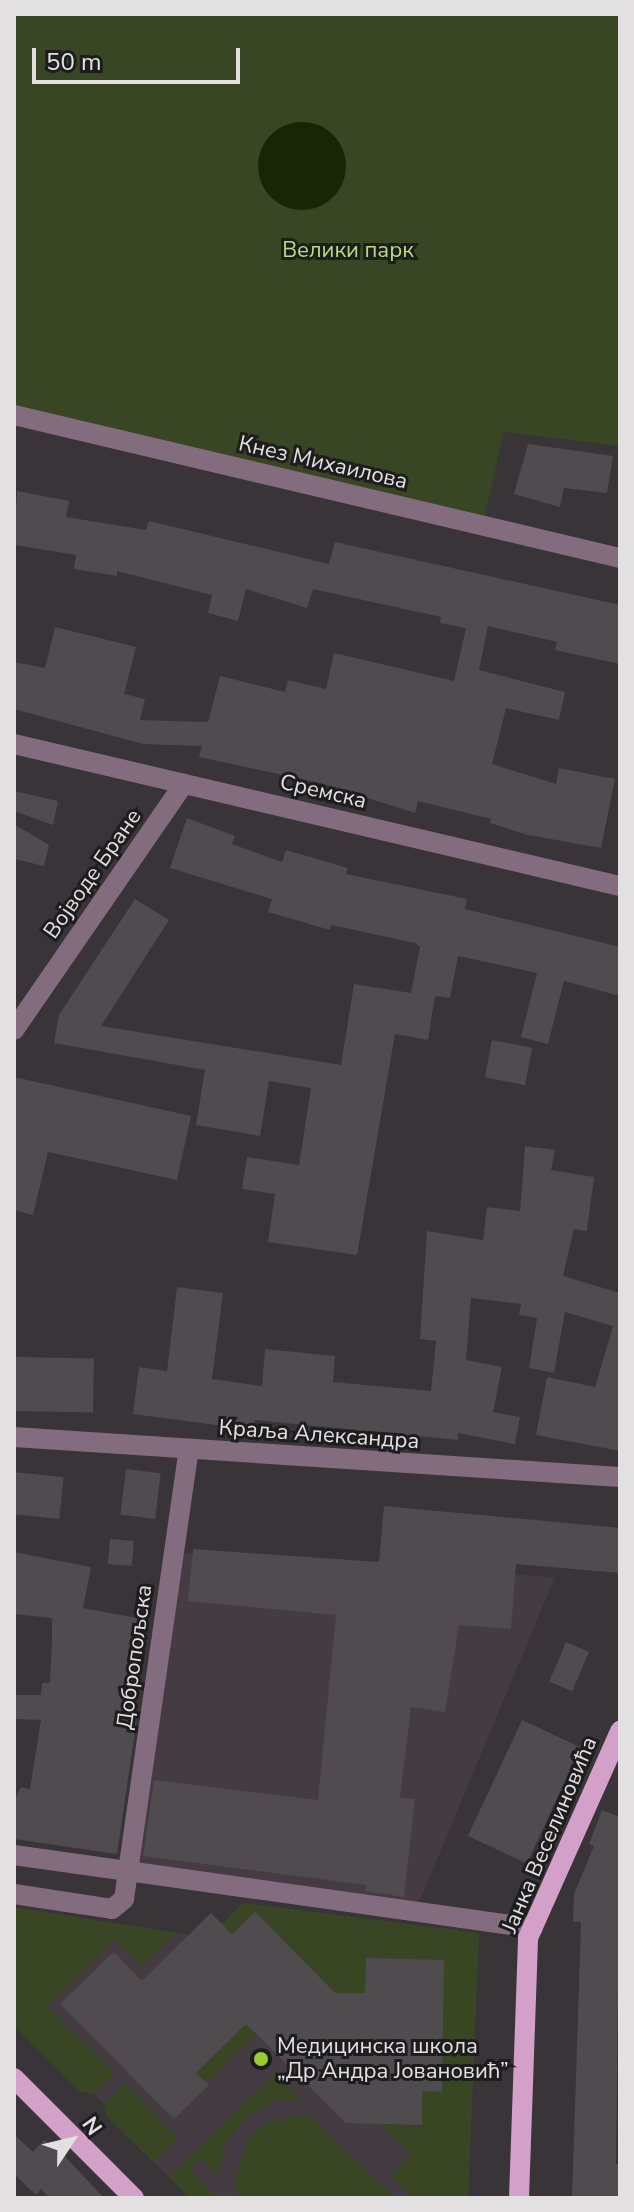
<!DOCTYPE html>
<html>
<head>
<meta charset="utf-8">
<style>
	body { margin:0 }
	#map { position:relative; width:634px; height:2212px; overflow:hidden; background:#383437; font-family:"Nunito Sans",sans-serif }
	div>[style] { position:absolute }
	.built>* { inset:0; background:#453c43 }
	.green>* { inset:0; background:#384623 }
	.water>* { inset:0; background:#192504 }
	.round { border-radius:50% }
	.building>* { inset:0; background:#4f4b4e; transform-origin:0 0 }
	.minor>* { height:20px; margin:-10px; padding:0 10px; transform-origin:10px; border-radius:10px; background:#846c7f }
	.major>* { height:20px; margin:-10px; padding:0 10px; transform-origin:10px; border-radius:10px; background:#d2a0c8 }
	.dots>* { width:22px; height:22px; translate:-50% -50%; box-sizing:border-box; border:4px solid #1e1d1e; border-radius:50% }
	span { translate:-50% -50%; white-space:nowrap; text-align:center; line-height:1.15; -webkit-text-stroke:6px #1e1d1e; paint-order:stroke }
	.park-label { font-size:22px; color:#b8dc81 }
	.street-label { font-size:22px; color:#e3e0e2 }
	.poi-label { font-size:22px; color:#e3e0e2 }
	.left { translate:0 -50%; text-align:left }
	.frame { position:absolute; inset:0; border:16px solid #e3e0e2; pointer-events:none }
	.north { position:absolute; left:32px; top:2100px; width:80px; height:80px; -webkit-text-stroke:6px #1e1d1e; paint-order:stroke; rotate:55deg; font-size:22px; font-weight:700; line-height:32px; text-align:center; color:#e3e0e2 }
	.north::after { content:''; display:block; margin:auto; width:28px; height:36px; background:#e3e0e2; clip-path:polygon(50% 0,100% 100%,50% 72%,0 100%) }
	.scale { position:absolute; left:32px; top:48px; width:208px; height:36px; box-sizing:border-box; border:4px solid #e3e0e2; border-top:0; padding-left:10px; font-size:24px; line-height:28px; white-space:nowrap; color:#e3e0e2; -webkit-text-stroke:6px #1e1d1e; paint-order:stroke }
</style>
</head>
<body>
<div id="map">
	<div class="built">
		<i style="clip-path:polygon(183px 1553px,555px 1577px,418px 1905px,133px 1876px)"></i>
		<i style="clip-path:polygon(243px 1903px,479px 1933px,468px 2198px,190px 2198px,106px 2116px,104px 2104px,95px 2094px,81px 2092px,14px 2026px,14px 1907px,189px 1935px,211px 1913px,222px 1924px)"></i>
	</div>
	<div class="green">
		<i style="clip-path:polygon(14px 14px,620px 14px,620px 446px,504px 432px,483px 522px,14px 422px)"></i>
		<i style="clip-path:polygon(243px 1903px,479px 1933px,468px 2198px,413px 2198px,390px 2176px,411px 2154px,379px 2124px,422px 2125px,422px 2091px,441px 2092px,444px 1960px,366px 1958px,365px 1993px,335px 1993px,256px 1912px,232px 1934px,222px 1924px)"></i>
		<i style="clip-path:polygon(14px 1907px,176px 1933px,142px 1966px,114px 1940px,47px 2006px,115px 2073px,94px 2094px,81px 2092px,14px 2026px)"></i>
		<i style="clip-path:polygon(204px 1981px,257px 2034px,206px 2083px,196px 2073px,218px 2052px)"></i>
		<i style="clip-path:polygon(275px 2073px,302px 2101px,275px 2100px,244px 2119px,226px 2142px,218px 2176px,200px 2159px,190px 2169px,218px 2198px,190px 2198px,168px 2177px)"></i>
		<i style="clip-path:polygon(125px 2083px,179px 2138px,153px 2162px,106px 2116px,104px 2104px)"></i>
		<i style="clip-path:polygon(301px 2115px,310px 2116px,395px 2198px,243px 2198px,236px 2191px,236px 2176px,249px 2137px,268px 2122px)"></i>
	</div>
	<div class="water">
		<i class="round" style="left:258px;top:122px;width:88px;height:88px"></i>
	</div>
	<div class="building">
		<i style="clip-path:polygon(528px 444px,613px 456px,607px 493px,564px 488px,560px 507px,514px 494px)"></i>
		<i style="clip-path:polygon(17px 491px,69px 501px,66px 517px,146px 530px,149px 521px,329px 564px,335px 542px,620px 605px,620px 664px,555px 650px,557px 642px,488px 626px,479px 670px,565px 692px,559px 720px,506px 708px,492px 764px,556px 784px,559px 768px,615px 779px,601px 848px,528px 835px,490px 823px,491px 819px,418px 801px,415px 813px,320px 783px,199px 757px,202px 746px,143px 744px,14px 709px,14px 662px,45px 668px,55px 627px,136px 647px,124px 694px,145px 699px,140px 720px,208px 722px,220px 676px,285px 692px,288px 680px,326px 689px,334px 653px,454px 681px,466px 628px,440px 623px,441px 617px,313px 589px,307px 608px,246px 589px,238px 621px,208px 613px,212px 595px,117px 571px,117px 576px,74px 569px,76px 555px,14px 545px)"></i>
		<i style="clip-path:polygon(14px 791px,58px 801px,53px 825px,14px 811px)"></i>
		<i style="clip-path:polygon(187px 818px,235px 836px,232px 844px,282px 862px,286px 850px,348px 868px,346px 874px,467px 899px,465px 909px,620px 947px,620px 996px,564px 981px,548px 1044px,521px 1037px,537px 973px,458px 956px,450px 998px,435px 996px,428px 1040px,395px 1034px,357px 1255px,268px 1242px,275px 1194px,242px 1189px,247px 1157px,299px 1165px,311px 1088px,269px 1081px,260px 1136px,196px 1125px,205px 1070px,54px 1043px,59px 1015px,135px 899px,169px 920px,101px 1026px,341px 1065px,354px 984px,411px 993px,420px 947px,415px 943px,331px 925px,330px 930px,268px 912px,272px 899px,170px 868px)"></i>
		<i style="clip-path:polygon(14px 824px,49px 845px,44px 866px,14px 859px)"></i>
		<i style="left:492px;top:1040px;width:41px;height:38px;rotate:11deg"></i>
		<i style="clip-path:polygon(14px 1077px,191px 1116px,177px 1180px,48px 1152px,33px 1215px,14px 1210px)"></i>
		<i style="clip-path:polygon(525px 1146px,555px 1150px,551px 1170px,594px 1177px,587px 1231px,574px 1229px,563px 1276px,620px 1293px,620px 1451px,536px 1435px,547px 1377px,595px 1387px,613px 1326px,565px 1312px,554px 1373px,529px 1368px,537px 1318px,519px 1315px,521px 1304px,471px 1298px,466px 1360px,502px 1367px,493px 1412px,520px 1417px,515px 1444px,458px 1433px,458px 1440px,255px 1420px,254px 1430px,133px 1414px,139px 1367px,167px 1371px,177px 1287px,223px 1293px,212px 1379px,262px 1386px,265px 1349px,335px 1356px,333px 1382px,431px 1391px,436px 1341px,420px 1339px,427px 1231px,483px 1240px,487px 1207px,520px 1211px)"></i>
		<i style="left:14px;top:1357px;width:80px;height:54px;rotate:1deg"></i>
		<i style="left:126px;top:1469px;width:35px;height:46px;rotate:7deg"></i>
		<i style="left:14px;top:1472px;width:50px;height:42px;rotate:6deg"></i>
		<i style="clip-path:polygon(384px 1506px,620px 1528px,620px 1573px,516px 1564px,511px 1629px,459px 1625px,445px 1712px,411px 1707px,400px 1798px,415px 1799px,404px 1897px,365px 1891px,366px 1885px,143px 1856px,154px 1780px,318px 1800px,336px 1615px,188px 1601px,193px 1549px,379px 1562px)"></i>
		<i style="left:110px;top:1539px;width:24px;height:25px;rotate:5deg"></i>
		<i style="clip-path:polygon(14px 1552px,91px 1567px,83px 1608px,148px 1620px,141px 1663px,135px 1662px,136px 1724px,117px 1854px,14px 1839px,14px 1801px,21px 1787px,30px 1789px,41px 1720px,14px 1719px,14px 1695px,41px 1695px,42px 1683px,50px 1683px,52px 1640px,52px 1618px,14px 1614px)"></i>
		<i style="left:566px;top:1642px;width:25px;height:43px;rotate:23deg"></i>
		<i style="left:522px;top:1720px;width:65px;height:128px;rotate:25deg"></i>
		<i style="clip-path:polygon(602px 1810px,620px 1817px,616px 2164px,620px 2164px,620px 2198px,572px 2198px,581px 1922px,573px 1922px,574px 1894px,594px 1846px,589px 1844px)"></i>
		<i style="clip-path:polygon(255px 1912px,335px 1993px,365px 1993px,366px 1958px,444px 1960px,442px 2092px,422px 2091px,422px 2125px,346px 2123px,246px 2024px,196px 2073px,209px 2085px,174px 2119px,60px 2004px,114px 1952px,142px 1981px,211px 1913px,232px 1934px)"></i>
		<i style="clip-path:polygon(14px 2134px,33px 2152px,44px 2140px,58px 2149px,104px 2198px,50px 2198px,41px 2189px,36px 2195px,14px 2174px)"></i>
	</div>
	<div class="minor">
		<i style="left:14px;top:415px;width:623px;rotate:13.28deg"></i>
		<i style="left:14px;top:744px;width:622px;rotate:13.19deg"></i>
		<i style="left:14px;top:1030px;width:299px;rotate:-55.4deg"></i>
		<i style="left:14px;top:1437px;width:607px;rotate:3.78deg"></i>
		<i style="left:14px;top:1855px;width:524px;rotate:8.01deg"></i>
		<i style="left:14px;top:1894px;width:99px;rotate:8.7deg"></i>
		<i style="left:112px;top:1909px;width:16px;rotate:-40deg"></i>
		<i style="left:124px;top:1899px;width:455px;rotate:-81.8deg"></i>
	</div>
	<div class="major">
		<i style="left:14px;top:2078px;width:170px;rotate:45deg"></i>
		<i style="left:519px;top:2198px;width:260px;rotate:-88deg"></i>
		<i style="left:528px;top:1938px;width:227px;rotate:-66deg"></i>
	</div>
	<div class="dots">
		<i style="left:261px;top:2059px;background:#99cb35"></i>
	</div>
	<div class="park-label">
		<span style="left:348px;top:251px">Велики парк</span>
	</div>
	<div class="street-label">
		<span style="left:323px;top:463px;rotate:13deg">Кнез Михаилова</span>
		<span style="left:323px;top:792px;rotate:13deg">Сремска</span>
		<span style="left:93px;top:874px;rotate:-55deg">Војводе Бране</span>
		<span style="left:319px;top:1435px;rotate:4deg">Краља Александра</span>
		<span style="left:135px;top:1657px;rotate:-82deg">Добропољска</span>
		<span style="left:550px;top:1835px;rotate:-67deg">Јанка Веселиновића</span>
	</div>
	<div class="poi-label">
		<span class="left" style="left:277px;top:2059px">Медицинска школа<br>„Др Андра Јовановић”</span>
	</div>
	<div class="frame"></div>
	<div class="north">N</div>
	<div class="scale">50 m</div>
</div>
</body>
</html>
